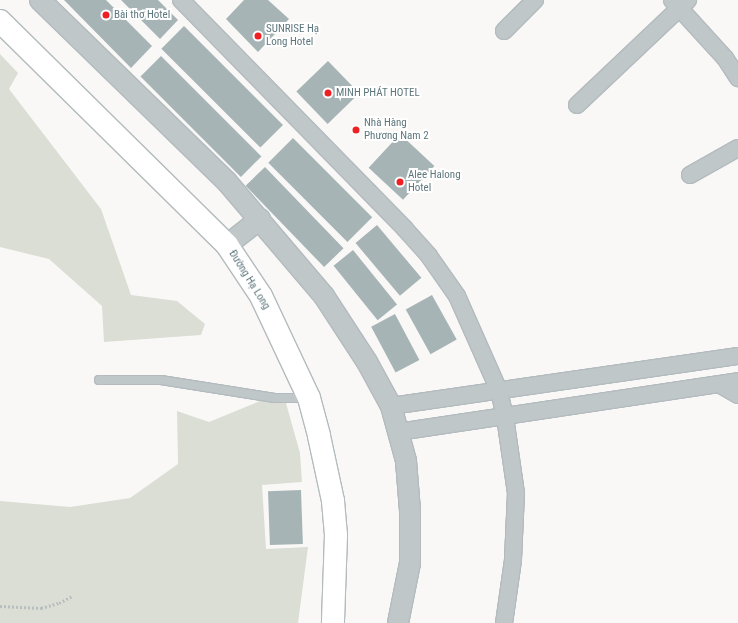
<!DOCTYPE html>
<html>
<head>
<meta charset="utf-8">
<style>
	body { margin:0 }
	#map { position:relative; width:738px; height:623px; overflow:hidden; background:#f9f8f6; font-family:"Roboto Condensed",sans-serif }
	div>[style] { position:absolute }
	.green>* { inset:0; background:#daded5 }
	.building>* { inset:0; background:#a6b4b6; transform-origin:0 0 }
	.path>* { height:2.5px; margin-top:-1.25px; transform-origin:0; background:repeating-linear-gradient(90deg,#b8bec0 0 2px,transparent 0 4px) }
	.roads { filter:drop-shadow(1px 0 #b3bbbe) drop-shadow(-1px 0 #b3bbbe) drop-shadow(0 1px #b3bbbe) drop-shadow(0 -1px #b3bbbe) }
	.service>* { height:8px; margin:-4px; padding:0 4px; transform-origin:4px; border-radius:4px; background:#bfc7c9 }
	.minor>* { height:16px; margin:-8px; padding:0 8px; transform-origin:8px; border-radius:8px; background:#bfc7c9 }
	.tertiary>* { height:20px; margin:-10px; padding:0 10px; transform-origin:10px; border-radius:10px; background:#bfc7c9 }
	.primary>* { height:22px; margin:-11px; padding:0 11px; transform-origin:11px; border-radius:11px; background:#fff }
	.dots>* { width:11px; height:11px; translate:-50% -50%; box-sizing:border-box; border:2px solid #fff; border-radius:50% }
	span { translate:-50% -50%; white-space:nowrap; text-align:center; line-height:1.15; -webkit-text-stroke:4px #fff; paint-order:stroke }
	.poi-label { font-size:11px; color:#5e777d }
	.left { translate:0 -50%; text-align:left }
	.street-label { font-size:11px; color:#5e777d }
</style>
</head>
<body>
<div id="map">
	<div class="green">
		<i style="clip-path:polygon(0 54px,18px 73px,9px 89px,101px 209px,131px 295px,177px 301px,205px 324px,201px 335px,104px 342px,102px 306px,49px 259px,0 247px)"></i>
		<i style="clip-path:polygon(260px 401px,286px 403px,300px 453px,302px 482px,262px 485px,266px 549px,308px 547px,298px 623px,0 623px,0 501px,70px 507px,130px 498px,178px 464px,177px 411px,209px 422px)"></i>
	</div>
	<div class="building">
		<i style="clip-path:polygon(64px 0,106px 0,152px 46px,131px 68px)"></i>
		<i style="clip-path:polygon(121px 0,158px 0,178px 20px,160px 39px)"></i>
		<i style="clip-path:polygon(244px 0,268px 0,289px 19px,258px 52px,226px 19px)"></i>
		<i style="left:184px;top:26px;width:140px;height:32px;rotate:45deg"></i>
		<i style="left:161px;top:56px;width:142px;height:29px;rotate:45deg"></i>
		<i style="left:328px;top:61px;width:45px;height:44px;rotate:46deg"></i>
		<i style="left:400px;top:134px;width:47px;height:46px;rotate:43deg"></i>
		<i style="left:293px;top:138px;width:112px;height:35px;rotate:45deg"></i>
		<i style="left:265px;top:167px;width:113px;height:27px;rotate:46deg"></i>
		<i style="left:377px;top:225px;width:69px;height:28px;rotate:50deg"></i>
		<i style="left:353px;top:250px;width:70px;height:25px;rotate:51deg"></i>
		<i style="left:432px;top:295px;width:51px;height:30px;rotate:61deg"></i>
		<i style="left:395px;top:314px;width:52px;height:27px;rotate:62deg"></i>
		<i style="left:301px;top:490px;width:54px;height:33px;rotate:88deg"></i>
	</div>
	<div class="path">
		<i style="left:0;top:606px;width:41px;rotate:2.8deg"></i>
		<i style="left:41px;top:608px;width:19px;rotate:-16deg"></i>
		<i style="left:59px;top:603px;width:15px;rotate:-28deg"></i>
	</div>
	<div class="roads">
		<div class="service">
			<i style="left:99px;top:380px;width:62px"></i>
			<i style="left:161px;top:380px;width:115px;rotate:9deg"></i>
			<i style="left:275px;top:398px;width:33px"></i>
		</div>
		<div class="minor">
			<i style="left:181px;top:0;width:320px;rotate:45.6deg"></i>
			<i style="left:405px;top:229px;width:36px;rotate:48deg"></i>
			<i style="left:429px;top:256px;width:49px;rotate:55deg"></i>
			<i style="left:457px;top:296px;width:104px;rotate:66.1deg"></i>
			<i style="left:499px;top:391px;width:27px;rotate:77deg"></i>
			<i style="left:505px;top:417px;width:77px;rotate:81.8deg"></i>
			<i style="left:516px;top:493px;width:67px;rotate:92.6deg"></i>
			<i style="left:513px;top:560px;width:64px;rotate:98.1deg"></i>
			<i style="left:672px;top:0;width:79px;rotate:47.6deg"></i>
			<i style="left:725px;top:58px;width:24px;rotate:57deg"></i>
			<i style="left:504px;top:31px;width:44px;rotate:-45deg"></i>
			<i style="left:577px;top:105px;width:153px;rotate:-43.4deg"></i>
			<i style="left:690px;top:175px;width:55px;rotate:-29.4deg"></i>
			<i style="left:719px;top:384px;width:22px;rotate:30deg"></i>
			<i style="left:391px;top:406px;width:351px;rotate:-8.2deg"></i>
			<i style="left:398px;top:432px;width:344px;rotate:-8.5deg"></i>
		</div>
		<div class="tertiary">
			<i style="left:40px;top:0;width:261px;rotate:44.2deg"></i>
			<i style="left:227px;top:182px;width:150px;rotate:49.6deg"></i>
			<i style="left:324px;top:296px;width:79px;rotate:56.9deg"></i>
			<i style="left:367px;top:362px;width:50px;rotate:61.4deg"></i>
			<i style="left:391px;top:406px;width:57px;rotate:74.7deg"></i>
			<i style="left:406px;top:461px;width:50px;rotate:85.4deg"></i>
			<i style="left:410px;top:511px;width:52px;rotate:90deg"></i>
			<i style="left:410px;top:563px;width:61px;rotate:101.3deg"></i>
			<i style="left:227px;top:245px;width:42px;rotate:-38.2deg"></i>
		</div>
		<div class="primary">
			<i style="left:0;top:21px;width:319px;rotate:44.6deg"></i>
			<i style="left:227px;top:245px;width:61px;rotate:56.3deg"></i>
			<i style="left:261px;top:296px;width:113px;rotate:64.8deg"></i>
			<i style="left:309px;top:398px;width:39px;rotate:75deg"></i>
			<i style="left:319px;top:436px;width:66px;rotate:77.8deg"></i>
			<i style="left:333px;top:501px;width:34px;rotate:85deg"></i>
			<i style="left:336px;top:535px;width:88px;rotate:92deg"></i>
		</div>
	</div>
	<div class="dots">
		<i style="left:106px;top:15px;background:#ef2023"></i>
		<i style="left:258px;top:36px;background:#ef2023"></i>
		<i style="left:328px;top:93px;background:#ef2023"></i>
		<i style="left:356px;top:130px;background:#ef2023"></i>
		<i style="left:400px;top:182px;background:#ef2023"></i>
	</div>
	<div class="poi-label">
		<span class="left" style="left:114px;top:15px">Bài thơ Hotel</span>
		<span class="left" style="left:266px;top:36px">SUNRISE Hạ<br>Long Hotel</span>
		<span class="left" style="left:336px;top:93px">MINH PHÁT HOTEL</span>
		<span class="left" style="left:364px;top:130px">Nhà Hàng<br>Phương Nam 2</span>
		<span class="left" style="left:408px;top:182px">Alee Halong<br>Hotel</span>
	</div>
	<div class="street-label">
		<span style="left:249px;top:280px;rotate:58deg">Đường Hạ Long</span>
	</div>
</div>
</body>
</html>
